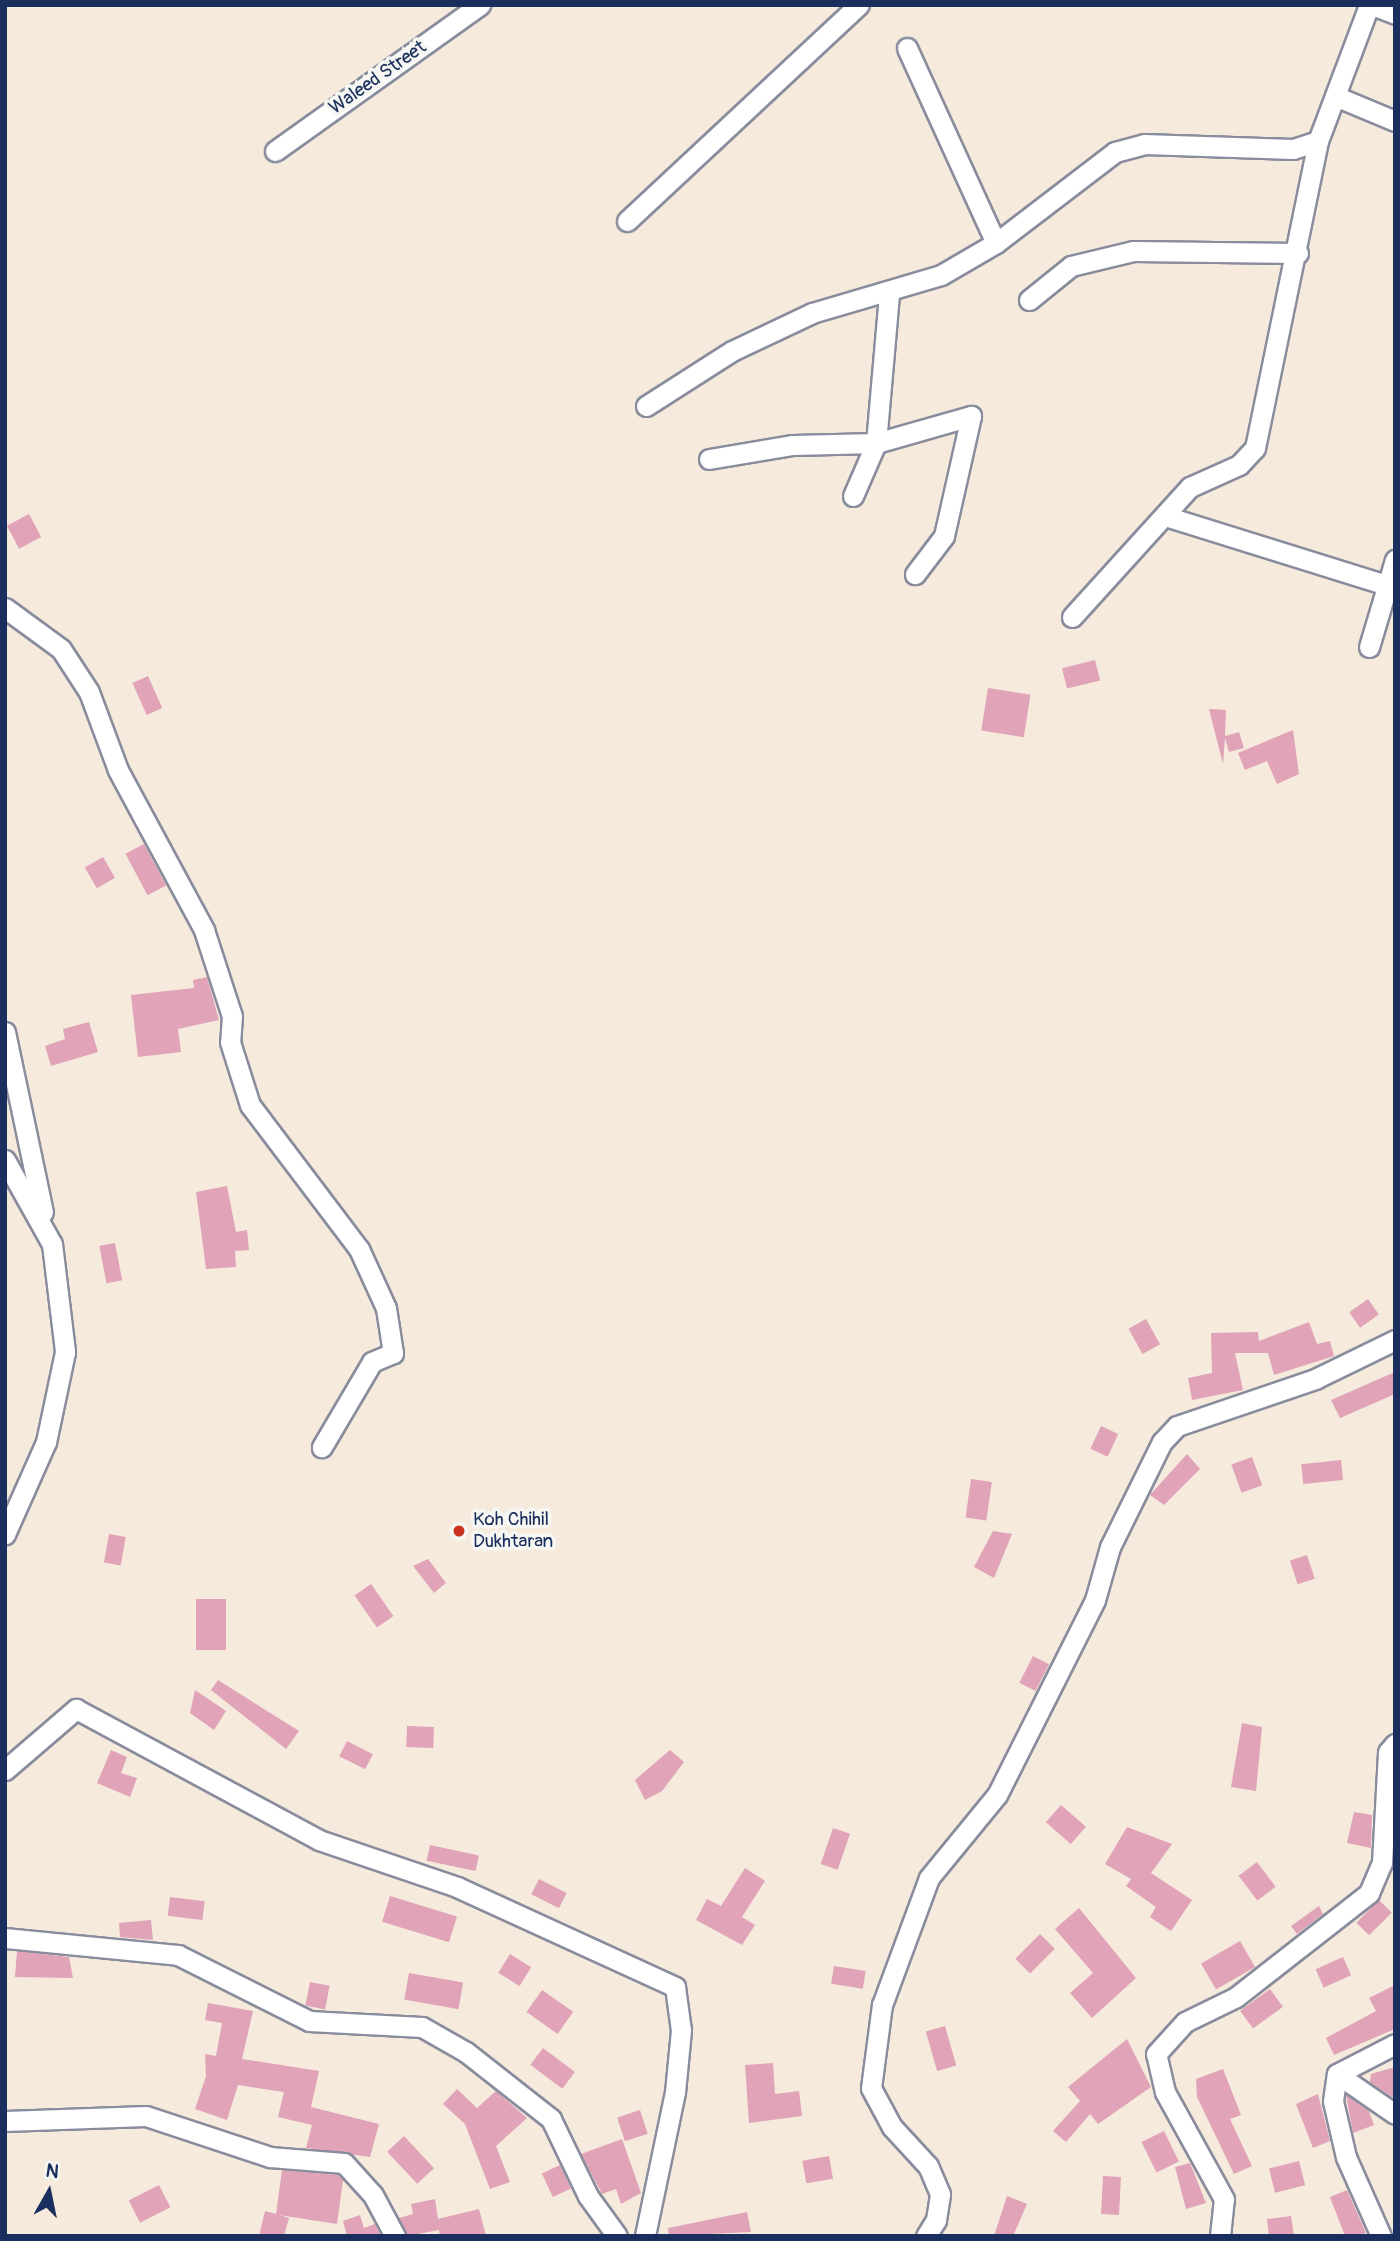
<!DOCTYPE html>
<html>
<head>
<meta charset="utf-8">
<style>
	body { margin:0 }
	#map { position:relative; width:1400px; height:2241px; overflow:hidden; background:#f5eadb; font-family:Pangolin,sans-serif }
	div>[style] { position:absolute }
	.building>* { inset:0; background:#e0a3b8; transform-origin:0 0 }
	.roads { filter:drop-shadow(2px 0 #888c9c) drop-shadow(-2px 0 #888c9c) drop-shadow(0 2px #888c9c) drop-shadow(0 -2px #888c9c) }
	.minor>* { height:19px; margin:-9.5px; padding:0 9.5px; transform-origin:9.5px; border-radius:9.5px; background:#fff }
	.dots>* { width:19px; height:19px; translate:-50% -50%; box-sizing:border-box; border:4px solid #f6f6f2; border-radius:50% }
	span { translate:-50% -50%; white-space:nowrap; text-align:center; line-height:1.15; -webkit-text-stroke:7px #f6f6f2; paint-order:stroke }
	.street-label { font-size:19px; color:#1b2f5e }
	.poi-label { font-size:19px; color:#1b2f5e }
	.left { translate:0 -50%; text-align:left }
	.frame { position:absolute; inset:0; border:7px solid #1b2f5e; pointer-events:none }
	.north { position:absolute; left:14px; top:2157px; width:70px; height:70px; -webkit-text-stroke:5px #f6f6f2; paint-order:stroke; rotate:9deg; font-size:19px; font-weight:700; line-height:28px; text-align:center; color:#1b2f5e }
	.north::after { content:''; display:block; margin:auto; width:24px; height:32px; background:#1b2f5e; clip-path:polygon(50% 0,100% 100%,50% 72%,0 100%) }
</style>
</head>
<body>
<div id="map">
	<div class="building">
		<i style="left:29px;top:514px;width:26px;height:25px;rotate:62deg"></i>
		<i style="left:1095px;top:660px;width:21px;height:34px;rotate:76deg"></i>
		<i style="left:148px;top:676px;width:35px;height:17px;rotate:66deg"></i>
		<i style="left:988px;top:688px;width:43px;height:43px;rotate:9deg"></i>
		<i style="clip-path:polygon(1209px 709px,1226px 710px,1225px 736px,1239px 732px,1244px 748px,1229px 752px,1225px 738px,1223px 764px)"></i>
		<i style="clip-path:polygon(1293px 730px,1299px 774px,1277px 784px,1267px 761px,1245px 770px,1238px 753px)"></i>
		<i style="left:144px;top:844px;width:47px;height:21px;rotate:62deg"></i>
		<i style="left:103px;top:857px;width:24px;height:21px;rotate:60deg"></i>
		<i style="clip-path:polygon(207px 977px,219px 1020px,178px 1029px,181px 1052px,138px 1057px,131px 995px,194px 988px,193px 980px)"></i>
		<i style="clip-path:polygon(89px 1022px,98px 1052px,51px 1066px,45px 1046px,65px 1039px,63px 1029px)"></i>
		<i style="clip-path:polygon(227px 1186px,236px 1232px,247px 1230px,249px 1250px,235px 1251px,236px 1267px,206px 1269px,196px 1192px)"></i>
		<i style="left:115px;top:1243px;width:38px;height:16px;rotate:79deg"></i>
		<i style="left:1368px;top:1299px;width:19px;height:23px;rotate:55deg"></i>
		<i style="left:1146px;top:1319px;width:29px;height:20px;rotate:61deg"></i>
		<i style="clip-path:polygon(1309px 1322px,1317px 1344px,1330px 1341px,1334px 1356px,1274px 1375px,1268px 1353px,1235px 1353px,1243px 1390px,1192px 1400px,1188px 1378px,1212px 1373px,1211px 1333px,1258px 1332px,1259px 1341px)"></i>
		<i style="clip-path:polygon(1395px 1372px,1395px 1394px,1340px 1418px,1331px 1400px)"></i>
		<i style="left:1101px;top:1426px;width:19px;height:25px;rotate:25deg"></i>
		<i style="clip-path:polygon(1187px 1454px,1200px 1469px,1164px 1505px,1150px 1495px)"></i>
		<i style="left:1252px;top:1457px;width:30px;height:22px;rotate:70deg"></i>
		<i style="left:1341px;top:1460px;width:20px;height:40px;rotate:84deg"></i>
		<i style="left:971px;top:1479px;width:21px;height:39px;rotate:8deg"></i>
		<i style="clip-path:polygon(993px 1531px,1012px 1534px,994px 1578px,974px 1567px)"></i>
		<i style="left:109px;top:1534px;width:17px;height:29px;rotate:10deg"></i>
		<i style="left:1307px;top:1555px;width:25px;height:18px;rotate:72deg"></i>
		<i style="clip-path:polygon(428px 1559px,446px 1583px,434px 1593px,413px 1566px)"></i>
		<i style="left:371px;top:1584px;width:39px;height:20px;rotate:55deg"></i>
		<i style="left:196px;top:1599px;width:30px;height:51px"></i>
		<i style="left:1033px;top:1656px;width:18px;height:30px;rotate:27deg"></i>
		<i style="clip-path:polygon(218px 1680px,299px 1731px,286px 1749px,211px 1690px)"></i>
		<i style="clip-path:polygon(195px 1690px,226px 1711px,214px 1730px,190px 1713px)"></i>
		<i style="clip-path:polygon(1242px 1723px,1262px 1727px,1256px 1791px,1231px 1787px)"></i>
		<i style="left:407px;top:1726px;width:27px;height:21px;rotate:2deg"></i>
		<i style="left:347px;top:1741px;width:29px;height:17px;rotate:27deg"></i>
		<i style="clip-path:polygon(111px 1750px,127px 1757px,121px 1773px,137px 1778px,130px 1797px,97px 1783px)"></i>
		<i style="clip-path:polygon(670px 1750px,684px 1762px,662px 1791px,645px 1800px,635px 1780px)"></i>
		<i style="left:1061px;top:1805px;width:33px;height:23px;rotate:41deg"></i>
		<i style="clip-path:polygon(1354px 1812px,1372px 1815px,1371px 1848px,1347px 1843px)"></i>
		<i style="clip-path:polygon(1127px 1827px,1172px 1844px,1151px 1873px,1192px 1900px,1171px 1931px,1150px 1917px,1156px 1907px,1126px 1886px,1131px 1879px,1105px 1864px)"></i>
		<i style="left:833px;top:1828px;width:18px;height:38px;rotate:19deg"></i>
		<i style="left:430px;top:1845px;width:50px;height:16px;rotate:12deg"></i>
		<i style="left:1257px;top:1862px;width:31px;height:23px;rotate:53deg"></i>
		<i style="clip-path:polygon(745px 1868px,765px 1881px,742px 1917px,755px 1925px,742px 1945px,696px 1920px,707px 1899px,721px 1906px)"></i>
		<i style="left:539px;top:1879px;width:31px;height:17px;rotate:27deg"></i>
		<i style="left:390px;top:1896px;width:70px;height:27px;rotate:17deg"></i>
		<i style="left:170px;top:1897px;width:35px;height:19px;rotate:7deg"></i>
		<i style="left:1379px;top:1900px;width:18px;height:32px;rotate:45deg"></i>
		<i style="clip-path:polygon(1319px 1906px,1323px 1914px,1297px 1934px,1291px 1926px)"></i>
		<i style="clip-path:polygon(1079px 1908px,1136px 1978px,1092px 2018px,1070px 1993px,1093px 1973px,1055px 1929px)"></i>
		<i style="clip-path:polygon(151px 1920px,153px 1940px,120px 1937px,119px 1923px)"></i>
		<i style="left:1040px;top:1934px;width:21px;height:35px;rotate:45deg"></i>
		<i style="left:1240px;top:1941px;width:30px;height:45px;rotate:60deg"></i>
		<i style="clip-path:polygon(17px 1951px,69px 1957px,73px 1978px,15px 1977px)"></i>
		<i style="left:510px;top:1954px;width:25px;height:22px;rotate:32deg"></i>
		<i style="left:1343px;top:1957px;width:20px;height:30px;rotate:66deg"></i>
		<i style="left:834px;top:1966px;width:32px;height:18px;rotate:9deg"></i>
		<i style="left:409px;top:1973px;width:55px;height:27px;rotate:10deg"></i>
		<i style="left:310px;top:1982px;width:20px;height:24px;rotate:11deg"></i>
		<i style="clip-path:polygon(1395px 1985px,1395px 2029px,1334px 2055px,1326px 2038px,1376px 2011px,1369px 1998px)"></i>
		<i style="left:1270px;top:1989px;width:22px;height:37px;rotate:54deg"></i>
		<i style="left:542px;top:1990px;width:38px;height:27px;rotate:35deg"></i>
		<i style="clip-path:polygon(208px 2003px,253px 2011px,242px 2059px,319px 2071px,311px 2107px,379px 2124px,370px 2157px,306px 2148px,312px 2125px,278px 2117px,284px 2092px,238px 2085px,227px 2120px,195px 2109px,206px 2076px,205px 2054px,216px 2056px,222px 2023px,205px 2020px)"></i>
		<i style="left:945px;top:2026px;width:41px;height:20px;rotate:74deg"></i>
		<i style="clip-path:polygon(1127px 2039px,1151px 2087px,1098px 2124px,1090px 2114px,1066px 2142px,1053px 2131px,1080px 2101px,1068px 2087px)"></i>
		<i style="left:543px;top:2048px;width:40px;height:21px;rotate:37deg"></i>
		<i style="clip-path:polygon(773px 2063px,775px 2094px,799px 2091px,802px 2116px,749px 2123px,745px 2065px)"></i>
		<i style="clip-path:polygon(1395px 2067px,1395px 2099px,1370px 2082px,1371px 2074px)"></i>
		<i style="clip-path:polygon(1223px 2069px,1241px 2115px,1230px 2119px,1252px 2166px,1234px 2174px,1197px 2097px,1196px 2079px)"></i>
		<i style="clip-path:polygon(457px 2089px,477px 2108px,496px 2091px,527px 2118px,496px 2146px,510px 2182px,490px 2189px,465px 2124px,443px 2104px)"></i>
		<i style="clip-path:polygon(1318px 2094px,1330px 2141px,1313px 2148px,1296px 2104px)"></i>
		<i style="clip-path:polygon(1346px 2095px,1369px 2111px,1374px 2125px,1353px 2133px)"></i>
		<i style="left:640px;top:2110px;width:25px;height:24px;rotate:72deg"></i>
		<i style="left:1164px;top:2131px;width:34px;height:25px;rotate:64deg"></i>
		<i style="left:404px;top:2136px;width:44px;height:23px;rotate:47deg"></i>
		<i style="clip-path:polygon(622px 2139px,641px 2193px,621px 2204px,616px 2189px,602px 2194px,581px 2154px)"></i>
		<i style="left:829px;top:2156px;width:23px;height:27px;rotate:80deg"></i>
		<i style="left:1299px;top:2161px;width:25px;height:31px;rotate:76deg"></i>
		<i style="clip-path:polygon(1190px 2163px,1206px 2203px,1186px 2209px,1175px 2167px)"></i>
		<i style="left:560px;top:2165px;width:26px;height:20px;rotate:65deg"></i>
		<i style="clip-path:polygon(282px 2170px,338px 2175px,343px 2180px,337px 2224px,279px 2215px,289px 2218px,284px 2236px,259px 2236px,265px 2211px,276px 2214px)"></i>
		<i style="left:1103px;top:2176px;width:18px;height:38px;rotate:3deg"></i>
		<i style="left:159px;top:2185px;width:25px;height:34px;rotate:63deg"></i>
		<i style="clip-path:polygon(1347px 2190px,1366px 2233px,1359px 2236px,1345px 2236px,1330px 2197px)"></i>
		<i style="clip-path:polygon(1007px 2196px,1027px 2204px,1013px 2236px,994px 2236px)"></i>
		<i style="clip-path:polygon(435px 2199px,438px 2219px,479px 2209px,486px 2236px,440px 2236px,439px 2230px,407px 2236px,399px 2218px,413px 2214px,411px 2204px)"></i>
		<i style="clip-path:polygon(747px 2212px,751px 2232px,669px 2236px,668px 2228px)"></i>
		<i style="clip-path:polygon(360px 2215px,364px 2228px,375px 2224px,381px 2236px,347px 2236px,343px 2221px)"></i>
		<i style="clip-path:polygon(1291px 2216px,1294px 2236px,1269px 2236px,1267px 2219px)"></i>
	</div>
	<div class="roads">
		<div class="minor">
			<i style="left:1372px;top:5px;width:25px;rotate:21deg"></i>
			<i style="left:907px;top:48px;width:214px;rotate:65.5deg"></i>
			<i style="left:1335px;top:96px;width:65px;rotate:22.6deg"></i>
			<i style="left:275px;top:151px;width:252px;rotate:-35.5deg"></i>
			<i style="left:627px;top:221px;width:317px;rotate:-43deg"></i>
			<i style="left:1029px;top:300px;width:54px;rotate:-39deg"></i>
			<i style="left:1071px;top:266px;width:64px;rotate:-13.6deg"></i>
			<i style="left:1133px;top:251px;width:165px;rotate:0.7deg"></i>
			<i style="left:646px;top:406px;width:102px;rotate:-32.6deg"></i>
			<i style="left:732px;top:351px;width:89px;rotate:-25.4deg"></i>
			<i style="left:812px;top:313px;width:134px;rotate:-16.4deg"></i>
			<i style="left:941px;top:275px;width:64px;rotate:-30.2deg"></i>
			<i style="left:996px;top:243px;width:150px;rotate:-37.4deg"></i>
			<i style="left:1115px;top:152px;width:30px;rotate:-15deg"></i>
			<i style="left:1144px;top:144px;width:149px;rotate:1.9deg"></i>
			<i style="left:1293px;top:149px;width:26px;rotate:-18deg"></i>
			<i style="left:1318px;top:141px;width:145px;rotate:-69.4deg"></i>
			<i style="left:709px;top:459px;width:85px;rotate:-9.5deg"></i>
			<i style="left:793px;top:445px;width:83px;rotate:-1.4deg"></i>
			<i style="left:876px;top:443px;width:99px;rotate:-15.9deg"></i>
			<i style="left:971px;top:416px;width:123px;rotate:102.7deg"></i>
			<i style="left:944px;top:536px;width:48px;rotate:127.3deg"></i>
			<i style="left:853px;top:496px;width:58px;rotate:-66.5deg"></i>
			<i style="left:876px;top:443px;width:149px;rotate:-85deg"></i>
			<i style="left:1165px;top:516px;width:232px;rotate:17.3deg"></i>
			<i style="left:5px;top:608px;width:69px;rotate:36.2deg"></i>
			<i style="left:61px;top:649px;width:51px;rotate:56.9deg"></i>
			<i style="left:89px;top:692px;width:83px;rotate:69.6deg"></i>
			<i style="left:118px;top:770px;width:182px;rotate:61.7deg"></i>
			<i style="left:204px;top:930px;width:90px;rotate:72deg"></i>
			<i style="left:232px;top:1016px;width:26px;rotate:94deg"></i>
			<i style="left:230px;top:1042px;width:66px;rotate:72.4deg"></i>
			<i style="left:250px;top:1105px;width:181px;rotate:52.9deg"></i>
			<i style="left:359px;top:1249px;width:65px;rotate:65.4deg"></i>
			<i style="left:386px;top:1308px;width:46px;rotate:81.2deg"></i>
			<i style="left:393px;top:1353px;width:23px;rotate:157deg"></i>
			<i style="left:372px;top:1362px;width:99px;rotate:120.5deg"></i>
			<i style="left:1072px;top:617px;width:176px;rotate:-47.8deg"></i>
			<i style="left:1190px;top:487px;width:54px;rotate:-24.2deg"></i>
			<i style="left:1239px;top:465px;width:23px;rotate:-47deg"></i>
			<i style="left:1255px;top:448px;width:313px;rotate:-78.4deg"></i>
			<i style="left:1369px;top:647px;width:91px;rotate:-73.4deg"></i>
			<i style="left:5px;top:1032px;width:184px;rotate:78.1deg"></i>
			<i style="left:5px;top:1160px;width:96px;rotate:60.8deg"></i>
			<i style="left:52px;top:1244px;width:109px;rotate:83.1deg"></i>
			<i style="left:65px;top:1352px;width:92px;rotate:101.9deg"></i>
			<i style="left:46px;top:1442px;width:101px;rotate:114deg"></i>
			<i style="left:5px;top:1770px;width:94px;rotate:-40.7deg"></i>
			<i style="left:76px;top:1709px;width:276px;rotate:28.3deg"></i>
			<i style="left:319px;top:1840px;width:146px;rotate:18.8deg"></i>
			<i style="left:457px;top:1887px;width:240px;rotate:24.6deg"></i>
			<i style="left:675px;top:1987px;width:43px;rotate:82.1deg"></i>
			<i style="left:681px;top:2030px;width:62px;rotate:95.5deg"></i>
			<i style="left:675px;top:2092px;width:147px;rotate:101.8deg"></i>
			<i style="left:5px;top:1938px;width:174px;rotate:5.6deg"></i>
			<i style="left:178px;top:1955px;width:147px;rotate:26.7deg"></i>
			<i style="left:309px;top:2021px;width:113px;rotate:3deg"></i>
			<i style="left:422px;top:2027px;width:51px;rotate:29.6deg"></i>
			<i style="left:466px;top:2052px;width:108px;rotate:38.2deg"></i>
			<i style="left:551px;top:2119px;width:85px;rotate:64.3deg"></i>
			<i style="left:588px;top:2196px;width:49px;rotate:54.1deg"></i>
			<i style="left:1337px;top:2074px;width:70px;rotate:34.6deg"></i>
			<i style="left:5px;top:2121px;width:141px;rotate:-2deg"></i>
			<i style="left:146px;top:2116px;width:131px;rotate:18.3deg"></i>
			<i style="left:270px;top:2157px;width:74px;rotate:4.6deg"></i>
			<i style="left:344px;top:2163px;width:43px;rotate:47.8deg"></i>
			<i style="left:373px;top:2195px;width:47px;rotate:61.8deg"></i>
			<i style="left:926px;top:2236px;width:19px;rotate:-58deg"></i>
			<i style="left:936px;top:2220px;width:26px;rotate:-81deg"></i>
			<i style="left:940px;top:2194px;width:30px;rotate:-113deg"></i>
			<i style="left:928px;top:2166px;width:53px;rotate:-132.7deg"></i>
			<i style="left:892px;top:2127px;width:44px;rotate:-118.3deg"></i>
			<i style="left:871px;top:2088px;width:84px;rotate:-82.5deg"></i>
			<i style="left:882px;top:2005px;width:135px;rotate:-69.7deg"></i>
			<i style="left:929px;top:1878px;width:107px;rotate:-50.7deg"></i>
			<i style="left:997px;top:1795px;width:218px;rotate:-63.3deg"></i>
			<i style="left:1095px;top:1600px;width:55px;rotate:-74.2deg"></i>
			<i style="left:1110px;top:1547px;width:117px;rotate:-63.7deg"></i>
			<i style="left:1162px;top:1442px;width:22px;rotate:-47deg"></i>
			<i style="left:1177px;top:1426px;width:146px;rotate:-18.8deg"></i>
			<i style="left:1315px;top:1379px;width:89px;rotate:-26deg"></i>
			<i style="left:1220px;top:2236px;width:37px;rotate:-84deg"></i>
			<i style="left:1224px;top:2199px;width:122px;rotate:-118.9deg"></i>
			<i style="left:1165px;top:2092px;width:39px;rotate:-103deg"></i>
			<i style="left:1156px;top:2054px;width:43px;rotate:-47.8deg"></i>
			<i style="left:1185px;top:2022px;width:57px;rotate:-26.1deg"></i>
			<i style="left:1236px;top:1997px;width:169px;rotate:-38deg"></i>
			<i style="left:1369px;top:1893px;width:33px;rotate:-67deg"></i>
			<i style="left:1382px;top:1863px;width:111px;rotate:-86.9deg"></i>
			<i style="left:1388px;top:1752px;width:11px;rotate:-49deg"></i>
			<i style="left:1381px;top:2236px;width:86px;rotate:-113.9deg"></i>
			<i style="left:1346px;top:2157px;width:57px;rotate:-103.1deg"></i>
			<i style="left:1333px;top:2101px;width:27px;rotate:-82deg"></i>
			<i style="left:1337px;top:2074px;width:65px;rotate:-27.3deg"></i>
		</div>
	</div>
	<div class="dots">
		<i style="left:459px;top:1531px;background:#c8321e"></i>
	</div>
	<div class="street-label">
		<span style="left:378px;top:78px;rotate:-35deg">Waleed Street</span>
	</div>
	<div class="poi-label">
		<span class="left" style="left:473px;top:1531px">Koh Chihil<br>Dukhtaran</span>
	</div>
	<div class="frame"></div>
	<div class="north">N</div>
</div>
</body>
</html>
